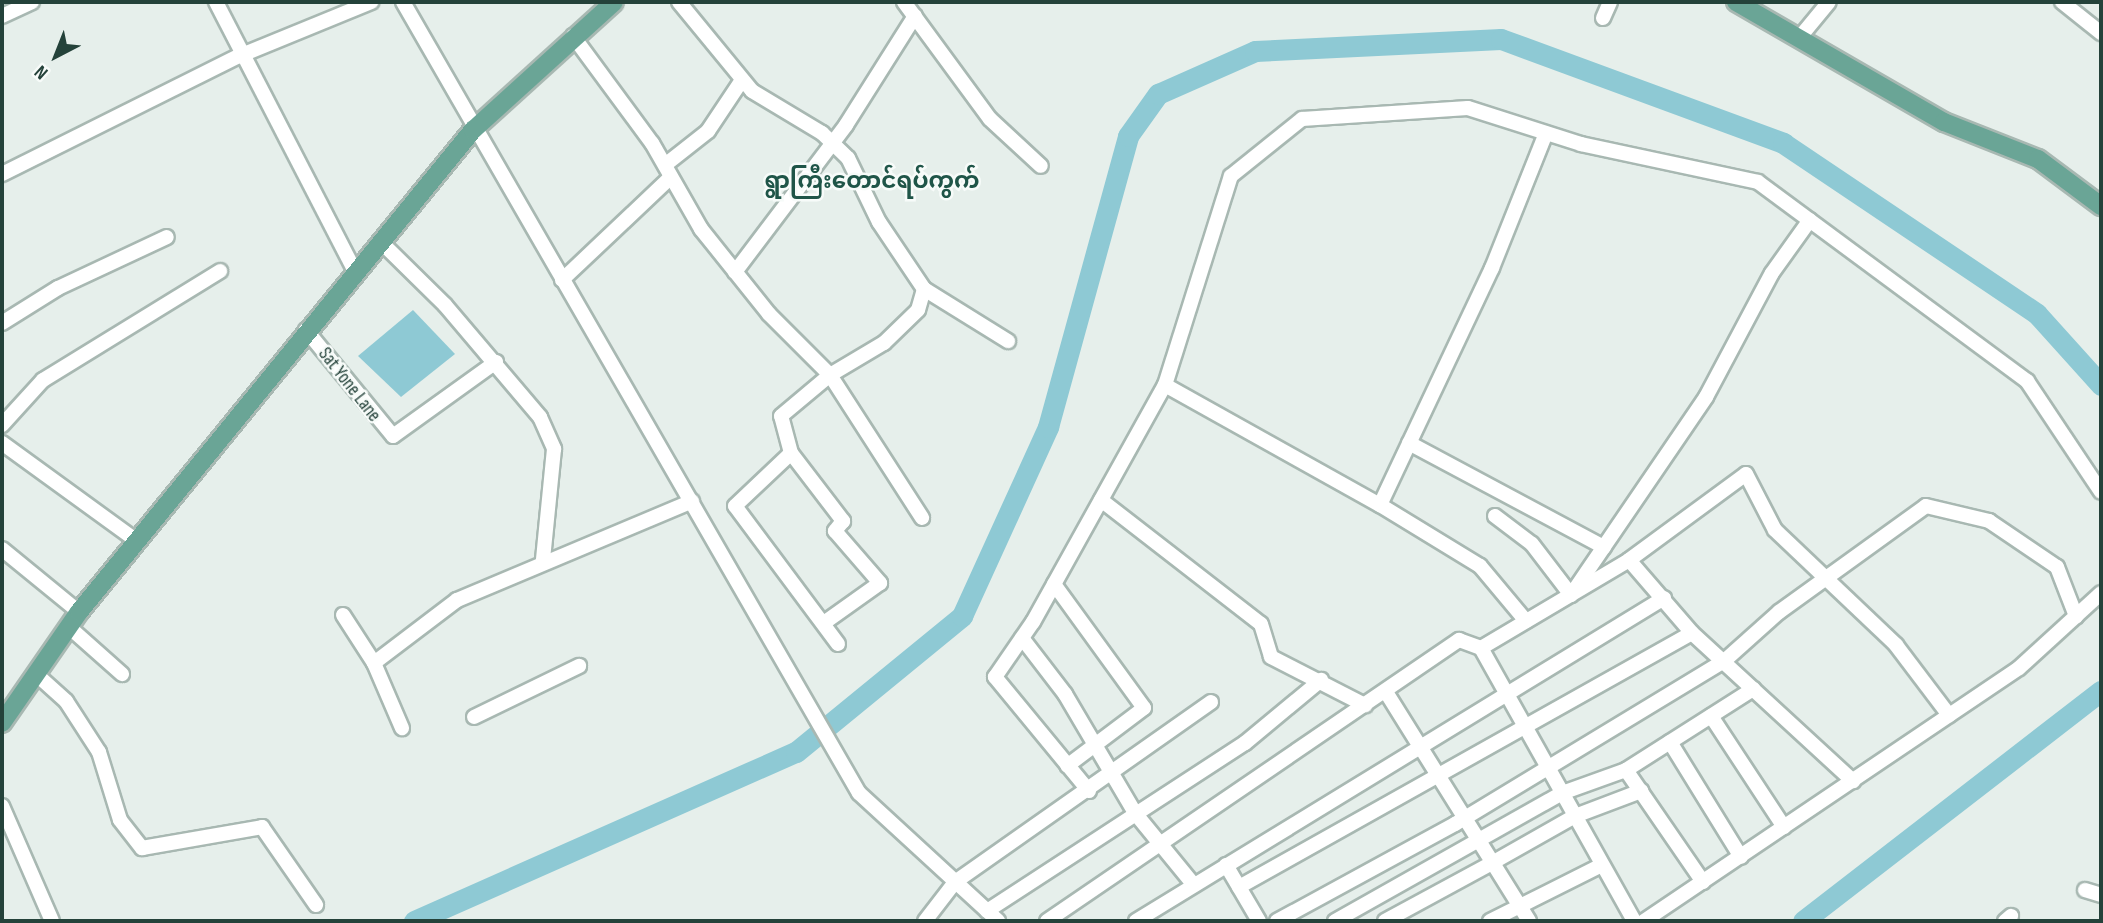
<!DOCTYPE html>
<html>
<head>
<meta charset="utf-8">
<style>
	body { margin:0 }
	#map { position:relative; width:2103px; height:923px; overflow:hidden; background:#e6efeb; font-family:"Sofia Sans Condensed","Noto Sans Myanmar",sans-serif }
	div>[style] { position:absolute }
	.water>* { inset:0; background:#8ec9d4 }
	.river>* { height:21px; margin:-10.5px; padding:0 10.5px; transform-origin:10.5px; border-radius:10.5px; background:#8ec9d4 }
	.roads { filter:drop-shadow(2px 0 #a8b8b2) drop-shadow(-2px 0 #a8b8b2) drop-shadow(0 2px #a8b8b2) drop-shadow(0 -2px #a8b8b2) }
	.minor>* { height:14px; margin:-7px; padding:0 7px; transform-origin:7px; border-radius:7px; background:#fff }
	.major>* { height:18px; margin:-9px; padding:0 9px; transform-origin:9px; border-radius:9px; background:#6aa596 }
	span { translate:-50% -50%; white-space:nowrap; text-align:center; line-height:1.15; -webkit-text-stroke:5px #f7fbf9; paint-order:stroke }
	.street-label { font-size:19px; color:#24423a }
	.quarter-label { font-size:23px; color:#1f5548; font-weight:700 }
	.frame { position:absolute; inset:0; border:4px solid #24423a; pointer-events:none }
	.north { position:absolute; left:21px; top:21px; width:70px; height:70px; -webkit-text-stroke:5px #f7fbf9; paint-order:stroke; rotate:222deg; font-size:19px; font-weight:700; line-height:28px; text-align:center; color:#24423a }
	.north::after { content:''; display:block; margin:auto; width:24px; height:32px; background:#24423a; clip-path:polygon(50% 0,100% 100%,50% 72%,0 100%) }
</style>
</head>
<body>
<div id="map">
	<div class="water">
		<i style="clip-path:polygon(413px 310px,455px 354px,401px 397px,358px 356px)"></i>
	</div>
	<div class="river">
		<i style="left:414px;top:921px;width:418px;rotate:-23.9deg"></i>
		<i style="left:796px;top:752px;width:215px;rotate:-39.3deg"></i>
		<i style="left:962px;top:616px;width:208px;rotate:-65.5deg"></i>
		<i style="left:1048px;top:427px;width:302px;rotate:-74.6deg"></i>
		<i style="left:1128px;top:136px;width:52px;rotate:-54.5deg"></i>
		<i style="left:1158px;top:94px;width:106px;rotate:-23.9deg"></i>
		<i style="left:1255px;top:51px;width:246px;rotate:-2.8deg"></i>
		<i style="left:1501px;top:39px;width:301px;rotate:20.2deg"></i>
		<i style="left:1783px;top:143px;width:306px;rotate:33.9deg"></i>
		<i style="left:2037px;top:314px;width:96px;rotate:48deg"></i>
		<i style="left:1803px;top:921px;width:376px;rotate:-37.7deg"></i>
	</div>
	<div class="roads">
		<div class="minor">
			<i style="left:216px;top:2px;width:305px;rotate:62.7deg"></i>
			<i style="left:403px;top:2px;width:913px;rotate:60.04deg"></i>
			<i style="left:859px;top:793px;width:189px;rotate:42.6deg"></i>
			<i style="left:679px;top:2px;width:115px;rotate:50.6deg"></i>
			<i style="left:752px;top:91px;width:82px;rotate:31deg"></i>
			<i style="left:822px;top:133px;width:36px;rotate:44deg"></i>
			<i style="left:848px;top:158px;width:71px;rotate:64.2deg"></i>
			<i style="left:879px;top:222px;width:81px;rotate:56.1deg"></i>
			<i style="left:924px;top:289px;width:99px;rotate:31.8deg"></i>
			<i style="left:904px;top:2px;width:145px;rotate:53.7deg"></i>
			<i style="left:990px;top:119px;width:69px;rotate:42.7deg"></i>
			<i style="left:2062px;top:2px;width:50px;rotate:38.5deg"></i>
			<i style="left:2px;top:16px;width:33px;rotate:-25deg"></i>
			<i style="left:1603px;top:18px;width:17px;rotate:-66deg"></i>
			<i style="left:573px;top:36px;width:133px;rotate:53.6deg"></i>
			<i style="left:652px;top:143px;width:99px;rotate:60.3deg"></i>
			<i style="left:701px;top:229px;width:109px;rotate:51.3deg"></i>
			<i style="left:769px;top:314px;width:86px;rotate:45deg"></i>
			<i style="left:830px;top:375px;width:170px;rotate:57.2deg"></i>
			<i style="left:1800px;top:37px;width:45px;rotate:-50.4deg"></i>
			<i style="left:665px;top:165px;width:55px;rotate:-38.3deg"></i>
			<i style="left:708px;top:131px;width:61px;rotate:-56.3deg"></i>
			<i style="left:2px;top:174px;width:265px;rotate:-26.5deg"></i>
			<i style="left:239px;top:56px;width:143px;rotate:-22.2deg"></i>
			<i style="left:383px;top:244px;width:87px;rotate:44.5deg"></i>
			<i style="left:445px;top:305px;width:147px;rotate:49.7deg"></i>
			<i style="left:540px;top:417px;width:35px;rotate:66deg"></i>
			<i style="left:554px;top:449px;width:112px;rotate:95.7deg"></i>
			<i style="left:735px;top:272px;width:184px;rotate:-52.9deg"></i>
			<i style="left:846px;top:125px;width:129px;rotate:-57.7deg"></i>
			<i style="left:562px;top:280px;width:150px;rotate:-43.4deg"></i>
			<i style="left:2px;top:323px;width:66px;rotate:-32deg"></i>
			<i style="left:58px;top:288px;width:120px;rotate:-25.1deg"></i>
			<i style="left:306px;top:330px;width:137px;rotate:50.6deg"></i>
			<i style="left:393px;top:436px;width:127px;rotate:-35.7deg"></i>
			<i style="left:1165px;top:385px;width:246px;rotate:29.2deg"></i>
			<i style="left:2px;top:425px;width:61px;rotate:-47.7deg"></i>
			<i style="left:43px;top:380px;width:208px;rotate:-31.6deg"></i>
			<i style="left:2px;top:443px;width:167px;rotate:36deg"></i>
			<i style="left:1409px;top:443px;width:221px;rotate:28.1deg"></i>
			<i style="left:791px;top:453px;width:86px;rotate:52.6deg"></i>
			<i style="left:843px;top:521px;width:13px;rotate:129deg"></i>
			<i style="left:835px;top:531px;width:69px;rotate:49.1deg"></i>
			<i style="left:880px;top:583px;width:69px;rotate:144.5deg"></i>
			<i style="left:1101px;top:500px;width:202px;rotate:37.8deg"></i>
			<i style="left:1261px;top:624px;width:34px;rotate:73deg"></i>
			<i style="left:1271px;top:657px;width:106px;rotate:27.1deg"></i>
			<i style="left:1495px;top:516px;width:46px;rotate:37.1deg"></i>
			<i style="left:1532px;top:544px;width:64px;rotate:52.6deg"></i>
			<i style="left:1571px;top:595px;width:240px;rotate:-55.7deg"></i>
			<i style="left:1706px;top:397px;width:140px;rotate:-62deg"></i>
			<i style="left:1772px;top:273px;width:65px;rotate:-54.4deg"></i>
			<i style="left:2px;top:549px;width:99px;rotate:39.3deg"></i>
			<i style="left:1629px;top:560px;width:96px;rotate:49.2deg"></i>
			<i style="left:1692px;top:633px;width:219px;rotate:42.6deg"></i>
			<i style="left:1054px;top:584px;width:153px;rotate:54deg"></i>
			<i style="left:1144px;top:708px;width:96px;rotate:143deg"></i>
			<i style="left:343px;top:615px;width:57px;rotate:57.1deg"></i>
			<i style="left:374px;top:663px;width:71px;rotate:66.7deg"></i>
			<i style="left:1526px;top:621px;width:72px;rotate:-129.9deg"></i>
			<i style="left:1480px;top:566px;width:117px;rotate:-148.6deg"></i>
			<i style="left:1380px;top:505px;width:262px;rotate:-64.7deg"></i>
			<i style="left:1492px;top:268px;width:145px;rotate:-68.2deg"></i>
			<i style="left:69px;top:627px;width:71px;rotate:41.6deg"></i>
			<i style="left:1022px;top:638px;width:71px;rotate:52.5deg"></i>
			<i style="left:1065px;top:694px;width:138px;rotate:59.5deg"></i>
			<i style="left:1135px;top:813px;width:93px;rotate:50.7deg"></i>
			<i style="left:838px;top:644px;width:172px;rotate:-126.7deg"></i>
			<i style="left:735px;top:506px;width:77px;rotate:-43.4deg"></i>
			<i style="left:791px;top:453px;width:38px;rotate:-105deg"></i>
			<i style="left:781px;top:416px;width:64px;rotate:-39.9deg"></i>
			<i style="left:830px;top:375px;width:63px;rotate:-30.7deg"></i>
			<i style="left:884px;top:343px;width:47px;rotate:-44.1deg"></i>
			<i style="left:918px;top:310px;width:22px;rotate:-74deg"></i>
			<i style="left:1481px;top:648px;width:172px;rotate:-30.7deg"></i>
			<i style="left:1629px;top:560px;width:145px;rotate:-36.3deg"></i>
			<i style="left:1746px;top:474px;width:63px;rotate:62.6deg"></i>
			<i style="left:1775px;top:530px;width:167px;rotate:43.5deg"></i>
			<i style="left:1896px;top:645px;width:88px;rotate:52.9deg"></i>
			<i style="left:374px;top:663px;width:104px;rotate:-37.2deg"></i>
			<i style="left:457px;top:600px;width:255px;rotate:-22.8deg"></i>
			<i style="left:36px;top:674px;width:40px;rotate:42deg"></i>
			<i style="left:66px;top:701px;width:61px;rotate:57.1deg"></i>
			<i style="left:99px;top:752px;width:71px;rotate:72.8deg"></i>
			<i style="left:120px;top:820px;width:36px;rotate:52deg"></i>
			<i style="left:142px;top:848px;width:122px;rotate:-9.9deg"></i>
			<i style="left:262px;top:827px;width:95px;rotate:55.3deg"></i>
			<i style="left:1386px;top:692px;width:270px;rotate:58deg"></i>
			<i style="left:1711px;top:716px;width:133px;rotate:56.7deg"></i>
			<i style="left:474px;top:717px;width:117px;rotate:-25.9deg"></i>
			<i style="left:1670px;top:742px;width:135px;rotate:58.3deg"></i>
			<i style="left:1626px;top:770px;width:136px;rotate:55.5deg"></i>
			<i style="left:1089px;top:791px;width:148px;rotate:-129.5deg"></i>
			<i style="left:995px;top:677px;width:67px;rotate:-55.4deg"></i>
			<i style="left:1033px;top:622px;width:271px;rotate:-60.9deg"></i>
			<i style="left:1165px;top:385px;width:219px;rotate:-72.5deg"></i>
			<i style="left:1231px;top:176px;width:91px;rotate:-38.8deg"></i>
			<i style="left:1302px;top:119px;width:166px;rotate:-3.8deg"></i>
			<i style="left:1468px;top:108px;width:119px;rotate:17.7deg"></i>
			<i style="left:1581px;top:144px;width:181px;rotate:12.1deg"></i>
			<i style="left:1758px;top:182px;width:335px;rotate:36.5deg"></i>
			<i style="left:2027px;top:381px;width:133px;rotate:56.3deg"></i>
			<i style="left:2px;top:806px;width:125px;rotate:66.5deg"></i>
			<i style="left:1499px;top:859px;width:87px;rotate:-29.5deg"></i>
			<i style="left:1575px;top:816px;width:71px;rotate:-20.7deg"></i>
			<i style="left:1226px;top:865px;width:65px;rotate:59.5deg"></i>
			<i style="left:1239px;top:887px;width:519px;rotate:-29.28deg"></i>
			<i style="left:2085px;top:890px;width:17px;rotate:17deg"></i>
			<i style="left:987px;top:911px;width:308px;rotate:-33.1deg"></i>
			<i style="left:1245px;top:743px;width:99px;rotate:-39.7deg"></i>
			<i style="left:925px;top:921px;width:49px;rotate:-52.4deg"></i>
			<i style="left:955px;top:882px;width:313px;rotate:-35.1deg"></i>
			<i style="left:1047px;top:921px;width:499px;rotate:-34.3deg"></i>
			<i style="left:1459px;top:640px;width:23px;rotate:20deg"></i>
			<i style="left:1481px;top:648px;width:313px;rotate:60.7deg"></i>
			<i style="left:1136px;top:921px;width:619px;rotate:-31.46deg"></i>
			<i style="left:1277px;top:921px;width:203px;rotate:-28.6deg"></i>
			<i style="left:1455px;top:824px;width:313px;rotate:-31.2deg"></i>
			<i style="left:1723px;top:662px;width:75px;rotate:-41.8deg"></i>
			<i style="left:1779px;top:612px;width:181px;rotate:-35.8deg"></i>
			<i style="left:1926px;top:506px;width:65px;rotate:13.4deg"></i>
			<i style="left:1989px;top:521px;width:82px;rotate:34.1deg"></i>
			<i style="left:2057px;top:567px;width:53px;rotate:68.8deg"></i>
			<i style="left:1335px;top:921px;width:261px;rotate:-29.4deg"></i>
			<i style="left:1562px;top:793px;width:68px;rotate:-19.8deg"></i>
			<i style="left:1626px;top:770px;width:151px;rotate:-32.5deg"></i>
			<i style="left:1385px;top:921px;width:122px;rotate:-28.5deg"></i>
			<i style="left:1490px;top:921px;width:125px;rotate:-26.6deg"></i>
			<i style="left:1644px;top:921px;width:452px;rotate:-34deg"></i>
			<i style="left:2019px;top:668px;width:111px;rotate:-42.4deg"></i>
			<i style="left:2005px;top:921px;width:8px;rotate:-40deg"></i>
		</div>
		<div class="major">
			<i style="left:1736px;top:2px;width:240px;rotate:30deg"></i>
			<i style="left:1944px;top:122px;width:101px;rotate:21.5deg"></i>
			<i style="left:2038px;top:159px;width:79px;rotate:36.7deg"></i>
			<i style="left:2px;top:723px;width:135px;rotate:-55.3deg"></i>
			<i style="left:79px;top:612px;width:623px;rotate:-50.74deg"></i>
			<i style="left:473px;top:130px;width:190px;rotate:-42.2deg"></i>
		</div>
	</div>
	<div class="street-label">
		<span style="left:349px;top:385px;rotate:52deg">Sat Yone Lane</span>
	</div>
	<div class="quarter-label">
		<span style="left:872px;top:181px">ရွာကြီးတောင်ရပ်ကွက်</span>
	</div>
	<div class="frame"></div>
	<div class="north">N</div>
</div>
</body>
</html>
